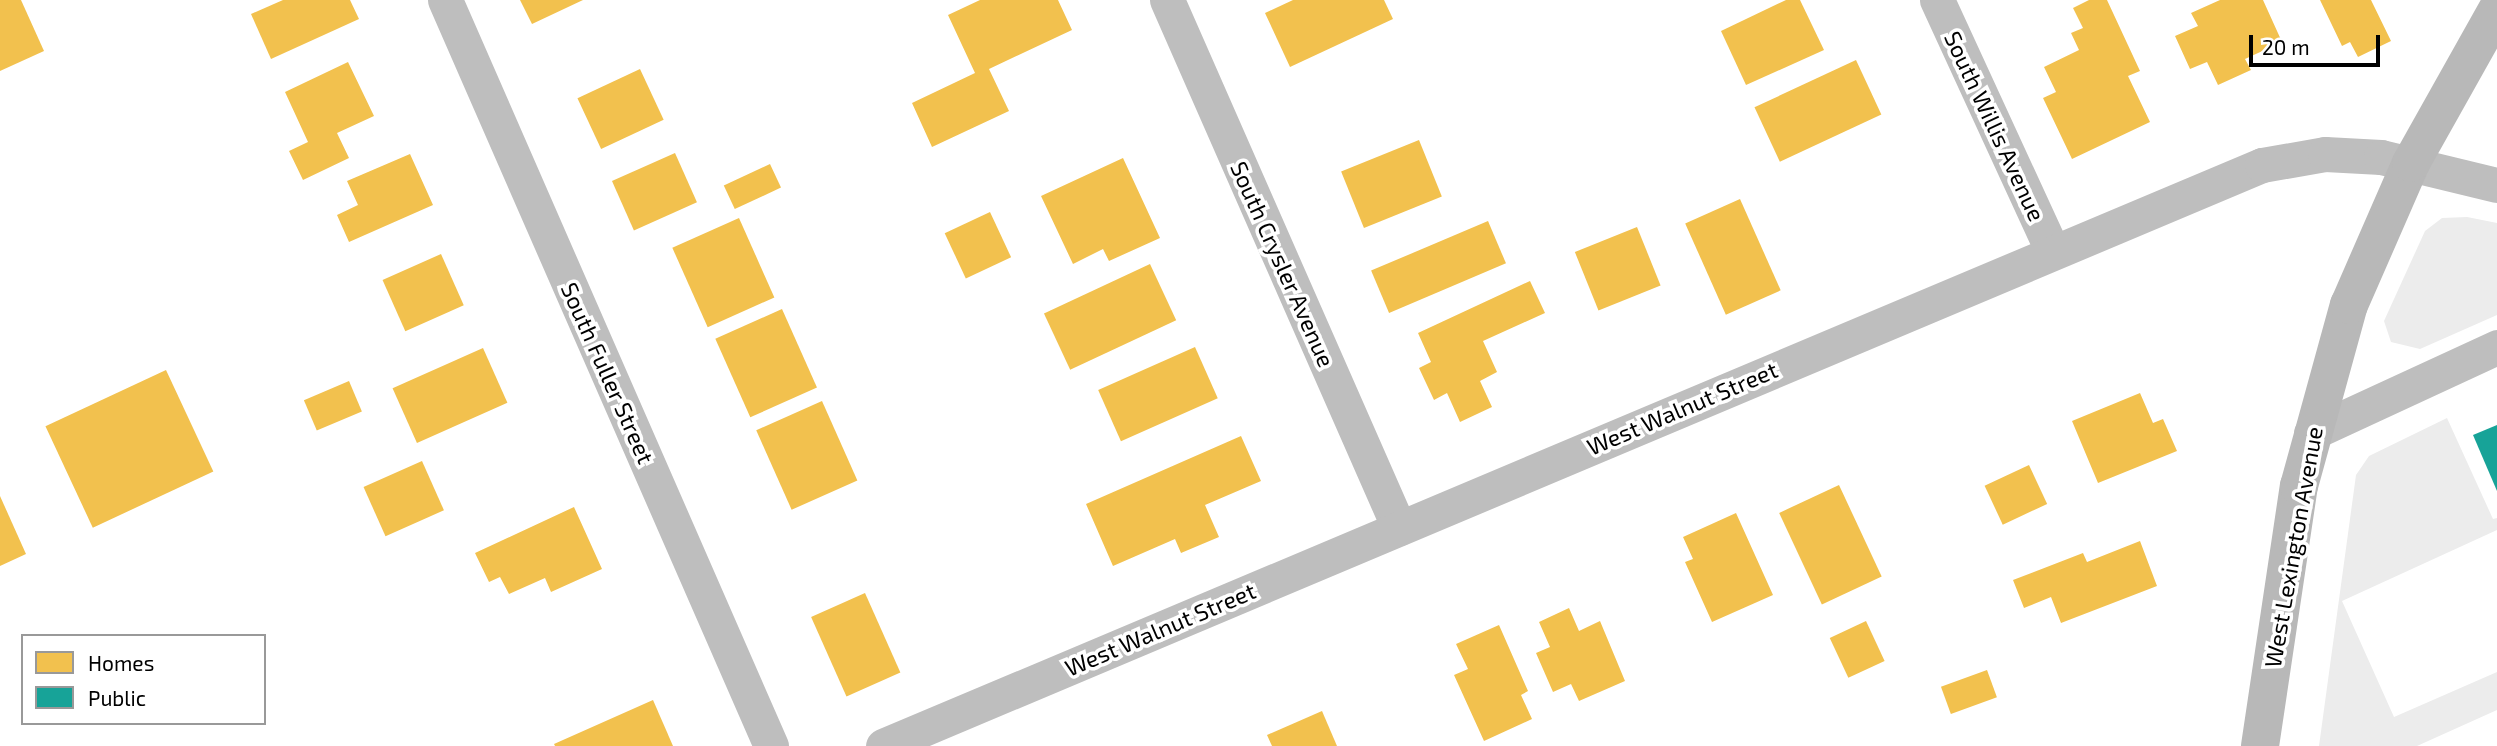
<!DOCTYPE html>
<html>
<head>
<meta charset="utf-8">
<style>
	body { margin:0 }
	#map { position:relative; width:2497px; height:746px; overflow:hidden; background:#fff; font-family:"Exo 2",sans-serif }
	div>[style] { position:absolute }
	.green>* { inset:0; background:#ececec }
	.homes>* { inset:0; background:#f2c14e; transform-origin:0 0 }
	.public>* { inset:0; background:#17a398 }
	.minor>* { height:35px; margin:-17.5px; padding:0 17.5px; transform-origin:17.5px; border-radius:17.5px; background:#bebebe }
	.secondary>* { height:38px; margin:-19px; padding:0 19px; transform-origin:19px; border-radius:19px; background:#b8b8b8 }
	span { translate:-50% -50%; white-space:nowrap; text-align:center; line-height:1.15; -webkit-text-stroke:7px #fff; paint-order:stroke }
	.street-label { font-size:23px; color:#000 }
	.legend { position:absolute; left:21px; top:634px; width:245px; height:91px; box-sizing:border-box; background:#fff; border:2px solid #999; margin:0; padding:9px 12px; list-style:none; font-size:21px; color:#000 }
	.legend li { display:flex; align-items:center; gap:14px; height:35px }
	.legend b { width:35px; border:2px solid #999 }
	.scale { position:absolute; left:2249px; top:35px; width:131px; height:32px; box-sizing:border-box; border:4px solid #000; border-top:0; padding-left:9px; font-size:21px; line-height:24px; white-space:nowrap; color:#000; -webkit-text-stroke:5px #fff; paint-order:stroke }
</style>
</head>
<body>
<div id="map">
	<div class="green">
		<i style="clip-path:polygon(2467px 217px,2497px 223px,2497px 315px,2420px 349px,2391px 342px,2384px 321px,2425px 231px,2442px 218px)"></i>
		<i style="clip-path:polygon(2447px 418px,2493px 519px,2497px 518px,2497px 530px,2342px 601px,2394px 717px,2497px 672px,2497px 710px,2417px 746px,2319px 746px,2356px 475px,2369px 456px)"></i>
	</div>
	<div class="homes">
		<i style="clip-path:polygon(0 0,21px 0,44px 51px,0 71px)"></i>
		<i style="clip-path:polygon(283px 0,350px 0,359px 19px,271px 59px,251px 14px)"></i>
		<i style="clip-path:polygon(520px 0,583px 0,532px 24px)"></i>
		<i style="clip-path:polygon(980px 0,1058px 0,1072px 30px,989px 69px,1009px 111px,932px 147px,912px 103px,975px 73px,948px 15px)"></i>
		<i style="clip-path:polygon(1293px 0,1384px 0,1393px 19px,1290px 67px,1265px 13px)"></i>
		<i style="clip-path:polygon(1786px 0,1800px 0,1824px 50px,1746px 85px,1721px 31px)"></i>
		<i style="clip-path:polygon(2089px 0,2107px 0,2140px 71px,2128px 76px,2150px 122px,2072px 159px,2043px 98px,2056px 92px,2044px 67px,2079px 50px,2071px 33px,2083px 28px,2073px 8px)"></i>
		<i style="clip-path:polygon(2220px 0,2263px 0,2282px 42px,2245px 59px,2251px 70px,2218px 85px,2207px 62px,2190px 69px,2175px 36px,2198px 26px,2191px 13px)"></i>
		<i style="clip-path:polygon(2320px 0,2371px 0,2391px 41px,2358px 57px,2350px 42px,2342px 46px)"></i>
		<i style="left:1856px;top:60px;width:60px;height:112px;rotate:65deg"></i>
		<i style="clip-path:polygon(348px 62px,374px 116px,337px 133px,349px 158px,303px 180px,289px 151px,308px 142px,285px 92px)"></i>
		<i style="left:640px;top:69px;width:56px;height:69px;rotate:65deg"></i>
		<i style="left:1419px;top:140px;width:61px;height:84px;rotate:68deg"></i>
		<i style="left:675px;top:153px;width:54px;height:69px;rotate:66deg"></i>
		<i style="clip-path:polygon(410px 154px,433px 205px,349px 242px,337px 215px,358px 205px,347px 181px)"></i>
		<i style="clip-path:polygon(1123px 158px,1160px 238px,1109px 261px,1103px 249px,1073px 264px,1041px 196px)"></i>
		<i style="left:770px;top:164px;width:26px;height:51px;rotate:65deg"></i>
		<i style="left:1740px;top:199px;width:100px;height:60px;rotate:66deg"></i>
		<i style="left:990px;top:212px;width:50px;height:50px;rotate:65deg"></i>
		<i style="left:739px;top:218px;width:87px;height:73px;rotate:66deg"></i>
		<i style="left:1488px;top:221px;width:46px;height:127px;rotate:67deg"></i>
		<i style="left:1637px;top:227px;width:63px;height:67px;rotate:68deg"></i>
		<i style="left:441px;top:254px;width:56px;height:64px;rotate:66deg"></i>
		<i style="left:1150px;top:264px;width:62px;height:117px;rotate:65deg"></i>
		<i style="clip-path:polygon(1530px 281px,1545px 313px,1483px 341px,1497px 372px,1480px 381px,1492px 407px,1460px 422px,1447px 393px,1434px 400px,1419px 368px,1431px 362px,1418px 333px)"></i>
		<i style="left:782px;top:309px;width:86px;height:73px;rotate:66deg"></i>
		<i style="left:1195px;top:347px;width:56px;height:106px;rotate:66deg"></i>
		<i style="left:483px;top:348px;width:60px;height:99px;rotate:66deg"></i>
		<i style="left:166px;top:370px;width:112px;height:133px;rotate:65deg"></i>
		<i style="left:349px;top:381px;width:33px;height:49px;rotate:67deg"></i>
		<i style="clip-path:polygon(2140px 393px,2153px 423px,2163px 419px,2177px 451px,2098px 483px,2072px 421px)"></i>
		<i style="left:822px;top:401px;width:87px;height:72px;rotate:66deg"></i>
		<i style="clip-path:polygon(1241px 436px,1261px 481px,1205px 505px,1219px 537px,1181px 553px,1175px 539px,1113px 566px,1086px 504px)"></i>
		<i style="left:422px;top:461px;width:54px;height:64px;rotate:66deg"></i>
		<i style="left:2029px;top:465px;width:43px;height:49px;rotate:65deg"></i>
		<i style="left:1839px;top:485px;width:101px;height:66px;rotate:65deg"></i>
		<i style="clip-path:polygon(0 496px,26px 554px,0 566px)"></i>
		<i style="clip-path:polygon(574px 507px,602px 569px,551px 592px,545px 578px,509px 594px,500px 577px,489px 582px,475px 553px)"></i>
		<i style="clip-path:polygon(1736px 513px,1773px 595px,1712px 622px,1685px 562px,1693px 559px,1683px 537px)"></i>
		<i style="clip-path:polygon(2140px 541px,2157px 586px,2061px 623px,2051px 597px,2024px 608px,2013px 580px,2083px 553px,2087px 562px)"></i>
		<i style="left:865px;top:593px;width:87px;height:59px;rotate:66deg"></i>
		<i style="clip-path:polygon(1569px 608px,1579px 631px,1600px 621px,1625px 681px,1579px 701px,1571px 684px,1553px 692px,1536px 653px,1550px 647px,1539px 622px)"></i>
		<i style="left:1866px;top:621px;width:44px;height:40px;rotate:65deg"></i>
		<i style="clip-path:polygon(1499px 625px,1528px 691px,1521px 695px,1532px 719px,1484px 741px,1454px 675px,1468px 669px,1456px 644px)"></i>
		<i style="left:1987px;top:670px;width:29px;height:49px;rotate:70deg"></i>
		<i style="clip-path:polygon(653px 700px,673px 746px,555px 746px,554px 744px)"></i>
		<i style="clip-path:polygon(1322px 711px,1337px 746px,1272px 746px,1267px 735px)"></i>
	</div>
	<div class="public">
		<i style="clip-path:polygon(2497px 425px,2497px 491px,2473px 435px)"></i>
	</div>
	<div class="minor">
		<i style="left:445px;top:0;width:814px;rotate:66.39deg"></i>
		<i style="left:1167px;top:0;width:577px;rotate:66.28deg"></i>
		<i style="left:1937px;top:0;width:277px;rotate:65.3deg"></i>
		<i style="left:2311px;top:433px;width:205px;rotate:-24.8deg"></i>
		<i style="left:883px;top:746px;width:1496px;rotate:-22.85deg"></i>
		<i style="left:2262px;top:165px;width:64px;rotate:-9.9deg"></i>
		<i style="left:2325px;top:154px;width:56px;rotate:3.1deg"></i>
		<i style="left:2381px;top:157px;width:119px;rotate:13.6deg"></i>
	</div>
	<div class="secondary">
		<i style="left:2260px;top:746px;width:263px;rotate:-81.5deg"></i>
		<i style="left:2299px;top:486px;width:188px;rotate:-74.6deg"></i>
		<i style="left:2349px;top:305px;width:155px;rotate:-66.4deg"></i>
		<i style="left:2411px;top:163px;width:176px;rotate:-60.7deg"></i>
	</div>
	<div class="street-label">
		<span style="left:1995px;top:126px;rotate:65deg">South Willis Avenue</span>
		<span style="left:1283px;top:264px;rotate:66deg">South Crysler Avenue</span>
		<span style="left:608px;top:373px;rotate:66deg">South Fuller Street</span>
		<span style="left:1682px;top:408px;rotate:-23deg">West Walnut Street</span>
		<span style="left:2293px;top:547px;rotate:-80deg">West Lexington Avenue</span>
		<span style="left:1160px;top:629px;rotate:-23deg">West Walnut Street</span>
	</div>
	<ul class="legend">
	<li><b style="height:19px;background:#f2c14e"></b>Homes</li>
	<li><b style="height:19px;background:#17a398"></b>Public</li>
	</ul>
	<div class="scale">20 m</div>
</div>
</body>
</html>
